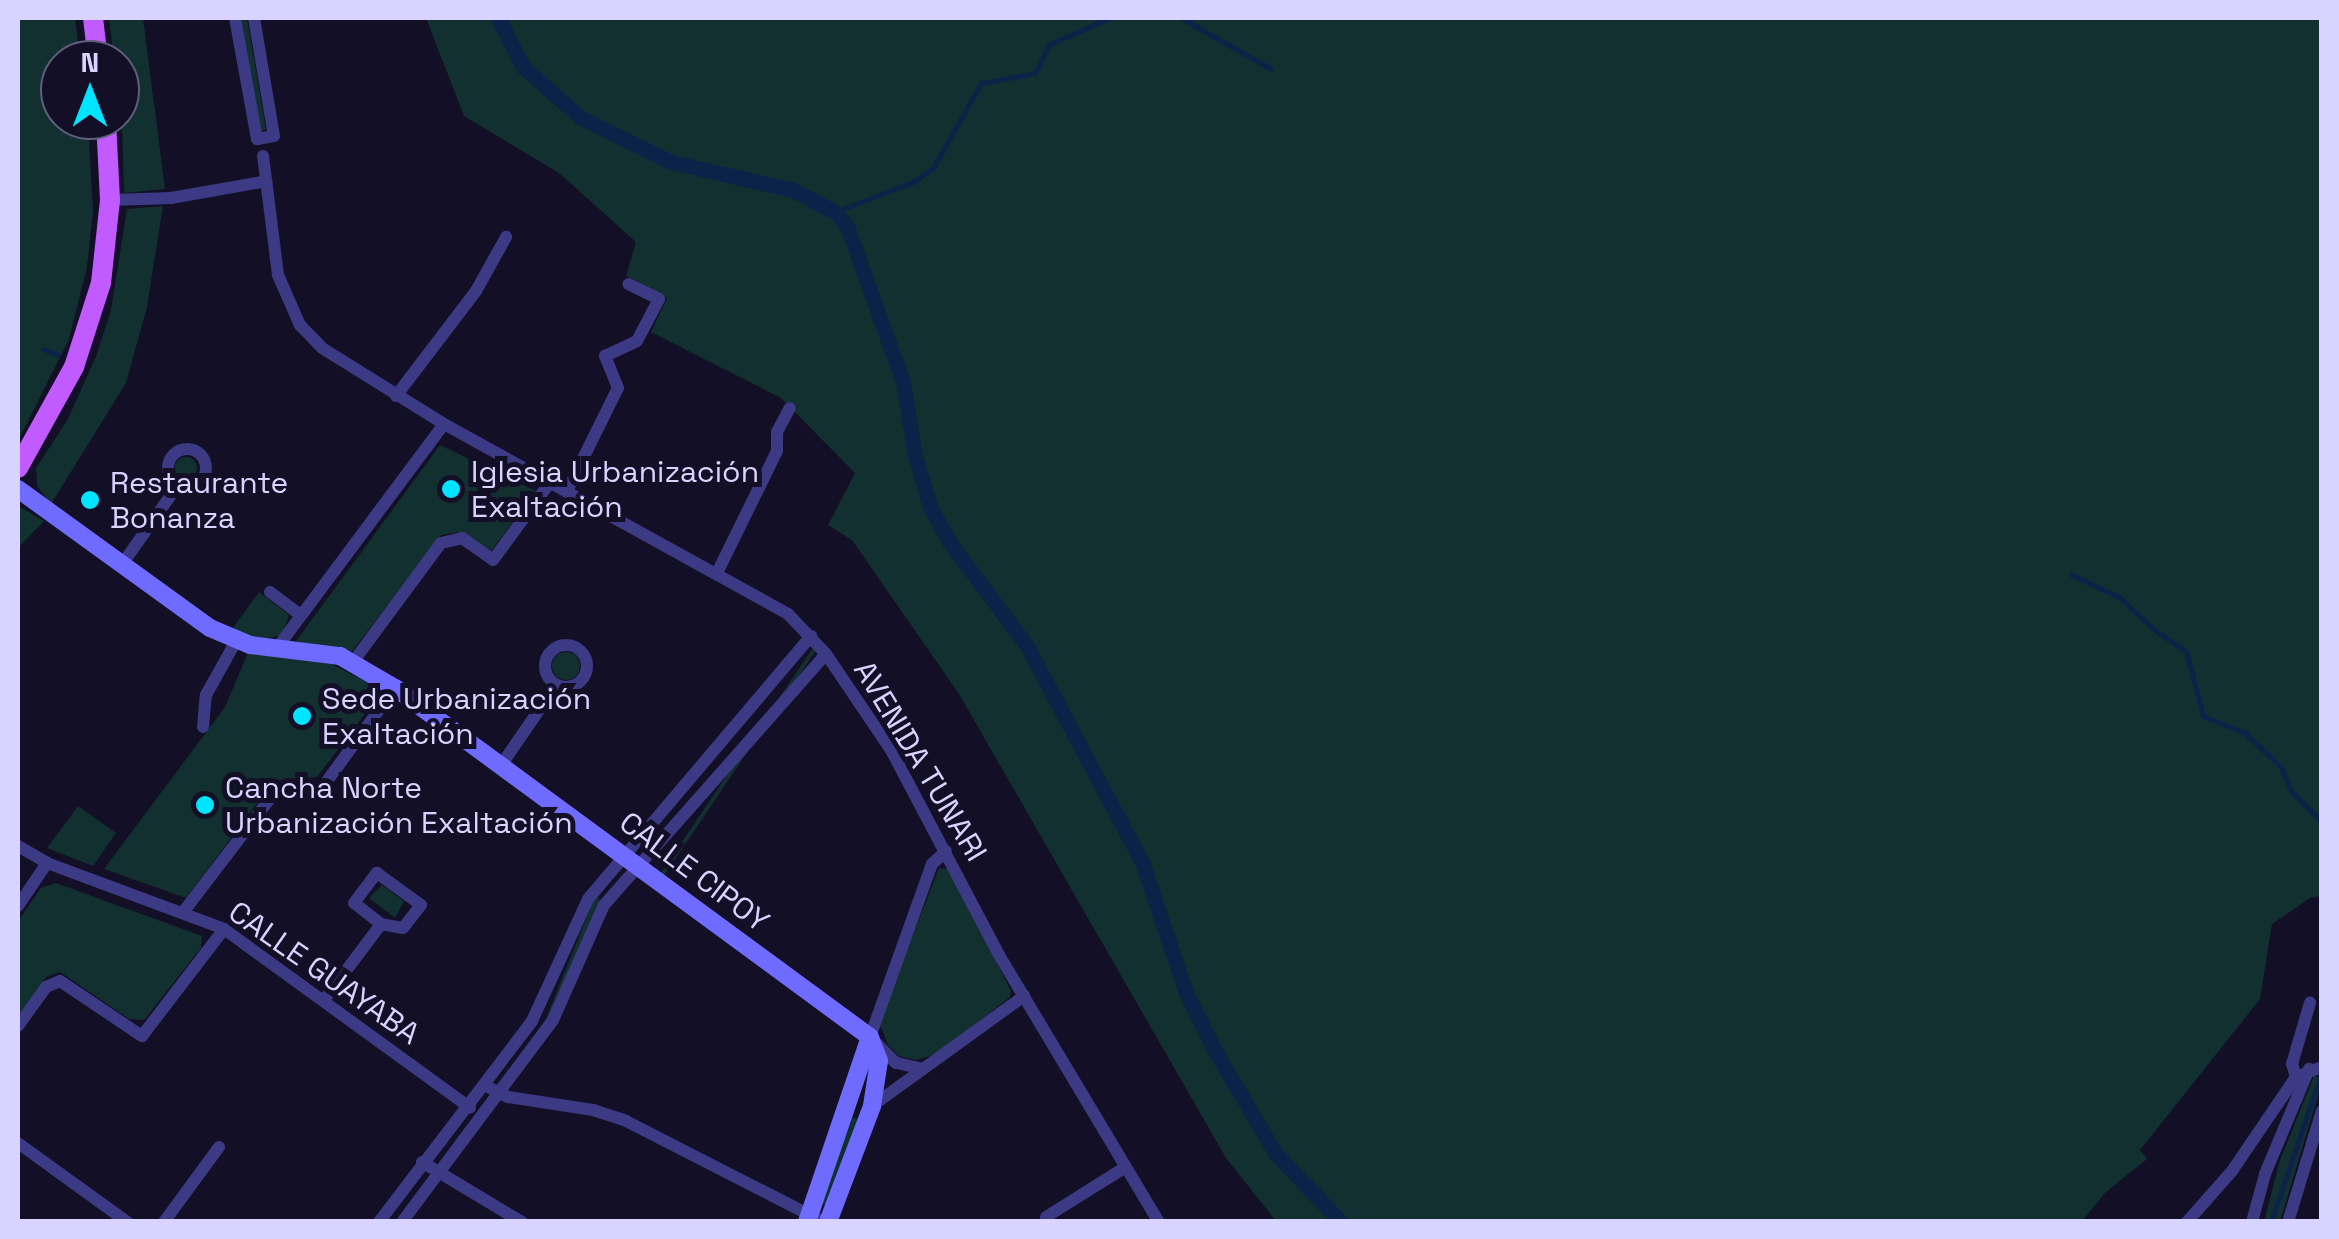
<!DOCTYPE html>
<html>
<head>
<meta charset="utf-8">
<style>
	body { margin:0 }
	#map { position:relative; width:2339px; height:1239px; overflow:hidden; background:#130f26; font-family:"Space Grotesk",sans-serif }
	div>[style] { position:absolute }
	.green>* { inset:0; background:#12302f; transform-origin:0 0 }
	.round { border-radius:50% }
	.stream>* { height:5px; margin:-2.5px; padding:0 2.5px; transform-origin:2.5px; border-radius:2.5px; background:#0c2248 }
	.canal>* { height:15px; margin:-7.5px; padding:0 7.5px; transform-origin:7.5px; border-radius:7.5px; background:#0c2248 }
	.minor>* { height:12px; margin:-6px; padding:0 6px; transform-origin:6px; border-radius:6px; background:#3d3a85 }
	.minor>.ring { margin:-6px; padding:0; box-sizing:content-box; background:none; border:12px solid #3d3a85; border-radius:50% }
	.secondary>* { height:18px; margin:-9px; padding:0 9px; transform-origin:9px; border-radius:9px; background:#6f6bff }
	.primary>* { height:20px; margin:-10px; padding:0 10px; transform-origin:10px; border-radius:10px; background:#c25bff }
	.dots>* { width:28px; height:28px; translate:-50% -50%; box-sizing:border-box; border:5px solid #130f26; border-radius:50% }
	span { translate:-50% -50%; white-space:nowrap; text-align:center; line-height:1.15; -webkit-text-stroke:10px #130f26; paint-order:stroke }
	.poi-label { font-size:30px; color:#d9d4ff }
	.left { translate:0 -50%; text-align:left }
	.street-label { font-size:30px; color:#d9d4ff }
	.frame { position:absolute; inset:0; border:20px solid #d9d4ff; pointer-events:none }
	.north { position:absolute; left:40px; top:40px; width:100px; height:100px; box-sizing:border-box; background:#130f26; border:2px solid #625e7d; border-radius:50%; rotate:0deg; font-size:28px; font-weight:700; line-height:40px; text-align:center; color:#d9d4ff }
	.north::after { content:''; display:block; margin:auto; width:35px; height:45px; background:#00e5ff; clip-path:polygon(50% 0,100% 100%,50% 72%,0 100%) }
</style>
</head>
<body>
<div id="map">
	<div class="green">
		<i style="clip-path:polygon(18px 18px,75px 18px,80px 60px,60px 60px,60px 120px,88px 120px,93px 212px,87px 267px,69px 339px,18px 441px)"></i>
		<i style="clip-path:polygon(109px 18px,143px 18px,165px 189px,124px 193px,120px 60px,114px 60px)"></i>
		<i style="clip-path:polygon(241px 18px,247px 18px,266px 130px,261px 131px)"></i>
		<i style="clip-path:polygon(426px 18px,2321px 18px,2321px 896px,2310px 898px,2272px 924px,2260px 999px,2140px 1150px,2147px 1159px,2106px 1192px,2082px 1221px,1276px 1221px,1226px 1158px,959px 694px,852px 540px,828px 525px,855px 473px,781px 398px,651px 332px,667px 298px,626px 276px,636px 242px,559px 173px,464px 116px)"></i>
		<i style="clip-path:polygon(163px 206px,147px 307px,126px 383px,51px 504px,37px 486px,36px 468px,68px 419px,97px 354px,111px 310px,127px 209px)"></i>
		<i style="clip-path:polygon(440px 445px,536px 491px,491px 551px,460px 532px,441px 535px,350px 654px,296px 641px)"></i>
		<i class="round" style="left:175px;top:457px;width:22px;height:22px"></i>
		<i style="clip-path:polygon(18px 506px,44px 521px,18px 548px)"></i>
		<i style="clip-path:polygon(259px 592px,289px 615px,282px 635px,257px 641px,230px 632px)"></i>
		<i style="left:812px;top:649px;width:4px;height:271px;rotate:34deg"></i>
		<i class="round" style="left:552px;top:652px;width:28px;height:28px"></i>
		<i style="clip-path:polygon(248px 653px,331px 664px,383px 690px,317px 777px,279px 780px,270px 786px,186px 898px,104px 869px,225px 707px)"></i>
		<i style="clip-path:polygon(78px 806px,116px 833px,93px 866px,47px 848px)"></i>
		<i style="clip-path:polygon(939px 868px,948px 869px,1011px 991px,1010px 997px,937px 1054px,916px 1060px,899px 1056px,888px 1045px,879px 1022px)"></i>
		<i style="clip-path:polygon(56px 883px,202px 936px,201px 948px,144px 1020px,129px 1019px,60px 972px,46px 977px,18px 1016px,18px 921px,41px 888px)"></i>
		<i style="clip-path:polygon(382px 885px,404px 901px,395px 918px,369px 898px)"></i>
		<i style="left:595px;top:897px;width:5px;height:145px;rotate:22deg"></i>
		<i style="clip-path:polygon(2314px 1076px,2321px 1078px,2321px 1086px,2280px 1221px,2264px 1222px,2280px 1160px)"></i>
		<i style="clip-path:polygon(852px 1117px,859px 1120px,828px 1206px,822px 1204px)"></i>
	</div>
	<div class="stream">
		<i style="left:1181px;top:18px;width:103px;rotate:29.5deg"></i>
		<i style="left:835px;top:212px;width:86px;rotate:-21.2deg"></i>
		<i style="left:915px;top:181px;width:22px;rotate:-36deg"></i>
		<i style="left:933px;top:168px;width:98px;rotate:-60.5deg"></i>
		<i style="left:981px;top:83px;width:55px;rotate:-10.5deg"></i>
		<i style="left:1035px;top:73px;width:33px;rotate:-63deg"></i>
		<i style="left:1050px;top:44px;width:64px;rotate:-23.8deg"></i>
		<i style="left:43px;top:349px;width:16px;rotate:22deg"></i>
		<i style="left:2072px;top:575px;width:52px;rotate:25.1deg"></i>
		<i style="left:2119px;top:597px;width:50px;rotate:42.6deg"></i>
		<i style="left:2156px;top:631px;width:36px;rotate:34deg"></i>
		<i style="left:2186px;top:651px;width:67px;rotate:75.3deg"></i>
		<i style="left:2203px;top:716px;width:45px;rotate:22deg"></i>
		<i style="left:2245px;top:733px;width:50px;rotate:43.4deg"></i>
		<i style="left:2281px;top:767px;width:26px;rotate:67deg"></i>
		<i style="left:2291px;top:791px;width:44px;rotate:45deg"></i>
		<i style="left:2271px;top:1222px;width:153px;rotate:-71.3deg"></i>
	</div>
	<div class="canal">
		<i style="left:498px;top:18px;width:55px;rotate:63deg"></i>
		<i style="left:523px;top:67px;width:76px;rotate:41.3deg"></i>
		<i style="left:580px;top:117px;width:102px;rotate:26.3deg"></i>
		<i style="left:671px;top:162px;width:125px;rotate:12.9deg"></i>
		<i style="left:793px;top:190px;width:47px;rotate:27.6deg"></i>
		<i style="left:835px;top:212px;width:18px;rotate:49deg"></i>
		<i style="left:847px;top:226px;width:166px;rotate:70.3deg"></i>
		<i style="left:903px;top:382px;width:74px;rotate:80.7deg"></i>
		<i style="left:915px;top:455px;width:54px;rotate:73.9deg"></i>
		<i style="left:930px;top:507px;width:41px;rotate:60.9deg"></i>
		<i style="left:950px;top:543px;width:129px;rotate:53.2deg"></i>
		<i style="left:1027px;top:646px;width:245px;rotate:62deg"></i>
		<i style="left:1142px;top:862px;width:138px;rotate:71.4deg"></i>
		<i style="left:1186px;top:993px;width:65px;rotate:63.4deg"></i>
		<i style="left:1215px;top:1051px;width:120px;rotate:59.4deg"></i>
		<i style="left:1276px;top:1154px;width:94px;rotate:46.3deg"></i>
	</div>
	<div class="minor">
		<i style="left:235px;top:18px;width:123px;rotate:79.7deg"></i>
		<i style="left:257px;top:139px;width:17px;rotate:-10deg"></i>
		<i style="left:274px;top:136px;width:120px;rotate:-99.6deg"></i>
		<i style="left:263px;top:156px;width:120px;rotate:82.8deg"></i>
		<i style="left:278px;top:275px;width:55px;rotate:66.3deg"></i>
		<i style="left:300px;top:325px;width:32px;rotate:46deg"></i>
		<i style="left:322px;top:348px;width:144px;rotate:31.9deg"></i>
		<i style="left:444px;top:424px;width:393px;rotate:28.9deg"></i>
		<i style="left:788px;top:614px;width:55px;rotate:46.5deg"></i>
		<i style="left:826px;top:654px;width:116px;rotate:55.9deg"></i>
		<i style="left:891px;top:750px;width:232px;rotate:62.2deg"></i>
		<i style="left:999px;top:955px;width:311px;rotate:59.1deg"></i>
		<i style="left:110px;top:200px;width:61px;rotate:-1.9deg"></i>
		<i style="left:171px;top:198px;width:97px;rotate:-10deg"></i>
		<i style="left:396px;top:396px;width:132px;rotate:-52.7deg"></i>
		<i style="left:476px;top:291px;width:62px;rotate:-60.9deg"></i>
		<i class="ring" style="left:168px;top:449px;width:26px;height:26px"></i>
		<i style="left:567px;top:491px;width:115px;rotate:-63.7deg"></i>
		<i style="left:618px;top:388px;width:35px;rotate:-112deg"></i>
		<i style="left:605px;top:356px;width:35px;rotate:-25deg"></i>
		<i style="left:637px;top:341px;width:47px;rotate:-62.4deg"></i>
		<i style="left:659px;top:299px;width:34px;rotate:-154deg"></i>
		<i style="left:123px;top:563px;width:95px;rotate:-54.8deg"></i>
		<i style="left:717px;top:573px;width:136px;rotate:-63.8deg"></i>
		<i style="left:777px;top:451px;width:19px;rotate:-90deg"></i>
		<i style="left:777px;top:432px;width:27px;rotate:-62deg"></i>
		<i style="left:270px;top:592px;width:39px;rotate:37deg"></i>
		<i class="ring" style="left:545px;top:645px;width:30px;height:30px"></i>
		<i style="left:277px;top:648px;width:279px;rotate:-53.3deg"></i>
		<i style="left:353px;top:662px;width:148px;rotate:-53.5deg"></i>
		<i style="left:441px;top:543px;width:22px;rotate:-13deg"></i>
		<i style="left:462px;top:538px;width:38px;rotate:35deg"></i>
		<i style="left:493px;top:560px;width:98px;rotate:-53.7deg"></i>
		<i style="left:203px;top:727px;width:32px;rotate:-85deg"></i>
		<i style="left:206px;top:695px;width:62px;rotate:-60.9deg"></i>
		<i style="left:502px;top:764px;width:96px;rotate:-55.6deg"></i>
		<i style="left:18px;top:846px;width:34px;rotate:30deg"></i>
		<i style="left:47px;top:863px;width:189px;rotate:20.4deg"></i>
		<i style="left:224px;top:929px;width:304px;rotate:36deg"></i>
		<i style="left:377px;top:873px;width:54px;rotate:36deg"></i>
		<i style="left:421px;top:905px;width:29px;rotate:128deg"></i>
		<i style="left:403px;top:928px;width:22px;rotate:-170deg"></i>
		<i style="left:381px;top:924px;width:34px;rotate:-142deg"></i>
		<i style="left:354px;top:903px;width:38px;rotate:-53deg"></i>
		<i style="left:18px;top:906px;width:52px;rotate:-56deg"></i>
		<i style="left:184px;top:911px;width:155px;rotate:-52.6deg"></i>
		<i style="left:278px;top:788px;width:41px;rotate:5.6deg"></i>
		<i style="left:319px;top:792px;width:129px;rotate:-53.8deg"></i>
		<i style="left:324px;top:1000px;width:95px;rotate:-53.1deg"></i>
		<i style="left:18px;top:1026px;width:48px;rotate:-54.3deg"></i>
		<i style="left:46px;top:987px;width:15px;rotate:-23deg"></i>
		<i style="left:60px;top:981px;width:99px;rotate:33.9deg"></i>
		<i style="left:142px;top:1036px;width:135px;rotate:-52.5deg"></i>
		<i style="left:923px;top:1069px;width:28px;rotate:-167deg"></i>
		<i style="left:896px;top:1063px;width:37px;rotate:-135deg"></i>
		<i style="left:870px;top:1037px;width:184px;rotate:-70.3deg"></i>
		<i style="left:932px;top:864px;width:19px;rotate:-43deg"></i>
		<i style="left:2296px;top:1077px;width:14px;rotate:-107deg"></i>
		<i style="left:2292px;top:1064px;width:64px;rotate:-73.6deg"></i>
		<i style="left:490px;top:1088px;width:20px;rotate:27deg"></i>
		<i style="left:508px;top:1097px;width:86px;rotate:8.7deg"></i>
		<i style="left:593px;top:1110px;width:35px;rotate:18deg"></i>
		<i style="left:626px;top:1121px;width:221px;rotate:27.1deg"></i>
		<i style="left:872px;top:1106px;width:188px;rotate:-35.9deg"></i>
		<i style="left:18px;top:1143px;width:135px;rotate:35.9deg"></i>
		<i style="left:422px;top:1162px;width:117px;rotate:31deg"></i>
		<i style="left:1046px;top:1217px;width:92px;rotate:-32.1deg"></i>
		<i style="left:164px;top:1222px;width:93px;rotate:-53.7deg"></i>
		<i style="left:379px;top:1222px;width:253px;rotate:-52.7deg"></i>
		<i style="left:532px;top:1021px;width:134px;rotate:-65.3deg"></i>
		<i style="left:588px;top:899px;width:345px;rotate:-49.7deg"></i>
		<i style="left:402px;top:1222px;width:252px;rotate:-53.2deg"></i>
		<i style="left:553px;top:1020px;width:126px;rotate:-66.1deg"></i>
		<i style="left:604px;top:905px;width:335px;rotate:-48.5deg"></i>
		<i style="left:2187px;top:1222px;width:68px;rotate:-48.6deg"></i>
		<i style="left:2232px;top:1171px;width:114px;rotate:-55.8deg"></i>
		<i style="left:2296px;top:1077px;width:28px;rotate:-21deg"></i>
		<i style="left:2252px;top:1222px;width:50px;rotate:-74.8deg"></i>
		<i style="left:2265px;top:1174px;width:114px;rotate:-67.3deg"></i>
		<i style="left:2288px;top:1222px;width:116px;rotate:-73deg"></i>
	</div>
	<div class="secondary">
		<i style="left:18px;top:489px;width:237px;rotate:35.9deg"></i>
		<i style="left:210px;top:628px;width:43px;rotate:23deg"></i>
		<i style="left:250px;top:645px;width:91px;rotate:7deg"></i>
		<i style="left:340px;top:656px;width:64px;rotate:30.2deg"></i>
		<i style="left:395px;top:688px;width:589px;rotate:36.31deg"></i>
		<i style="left:807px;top:1222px;width:195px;rotate:-71.2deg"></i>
		<i style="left:828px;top:1222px;width:124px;rotate:-69.2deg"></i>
		<i style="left:872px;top:1106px;width:46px;rotate:-81.2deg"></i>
		<i style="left:879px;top:1061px;width:26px;rotate:-111deg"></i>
	</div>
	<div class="primary">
		<i style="left:93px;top:18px;width:42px;rotate:83.2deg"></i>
		<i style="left:18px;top:468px;width:115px;rotate:-61deg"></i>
		<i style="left:74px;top:367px;width:88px;rotate:-72.2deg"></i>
		<i style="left:101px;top:283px;width:83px;rotate:-83.8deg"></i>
		<i style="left:110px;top:200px;width:80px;rotate:-92.9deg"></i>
	</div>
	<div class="dots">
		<i style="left:451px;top:489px;background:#00e5ff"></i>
		<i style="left:90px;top:500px;background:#00e5ff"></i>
		<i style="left:302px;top:716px;background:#00e5ff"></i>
		<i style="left:205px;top:805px;background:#00e5ff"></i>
	</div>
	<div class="poi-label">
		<span class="left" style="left:471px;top:489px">Iglesia Urbanización<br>Exaltación</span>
		<span class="left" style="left:110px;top:500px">Restaurante<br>Bonanza</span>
		<span class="left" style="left:322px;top:716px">Sede Urbanización<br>Exaltación</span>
		<span class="left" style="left:225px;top:805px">Cancha Norte<br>Urbanización Exaltación</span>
	</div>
	<div class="street-label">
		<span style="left:920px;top:761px;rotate:59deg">AVENIDA TUNARI</span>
		<span style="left:694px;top:872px;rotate:37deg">CALLE CIPOY</span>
		<span style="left:324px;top:973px;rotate:35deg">CALLE GUAYABA</span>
	</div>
	<div class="frame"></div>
	<div class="north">N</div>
</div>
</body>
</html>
